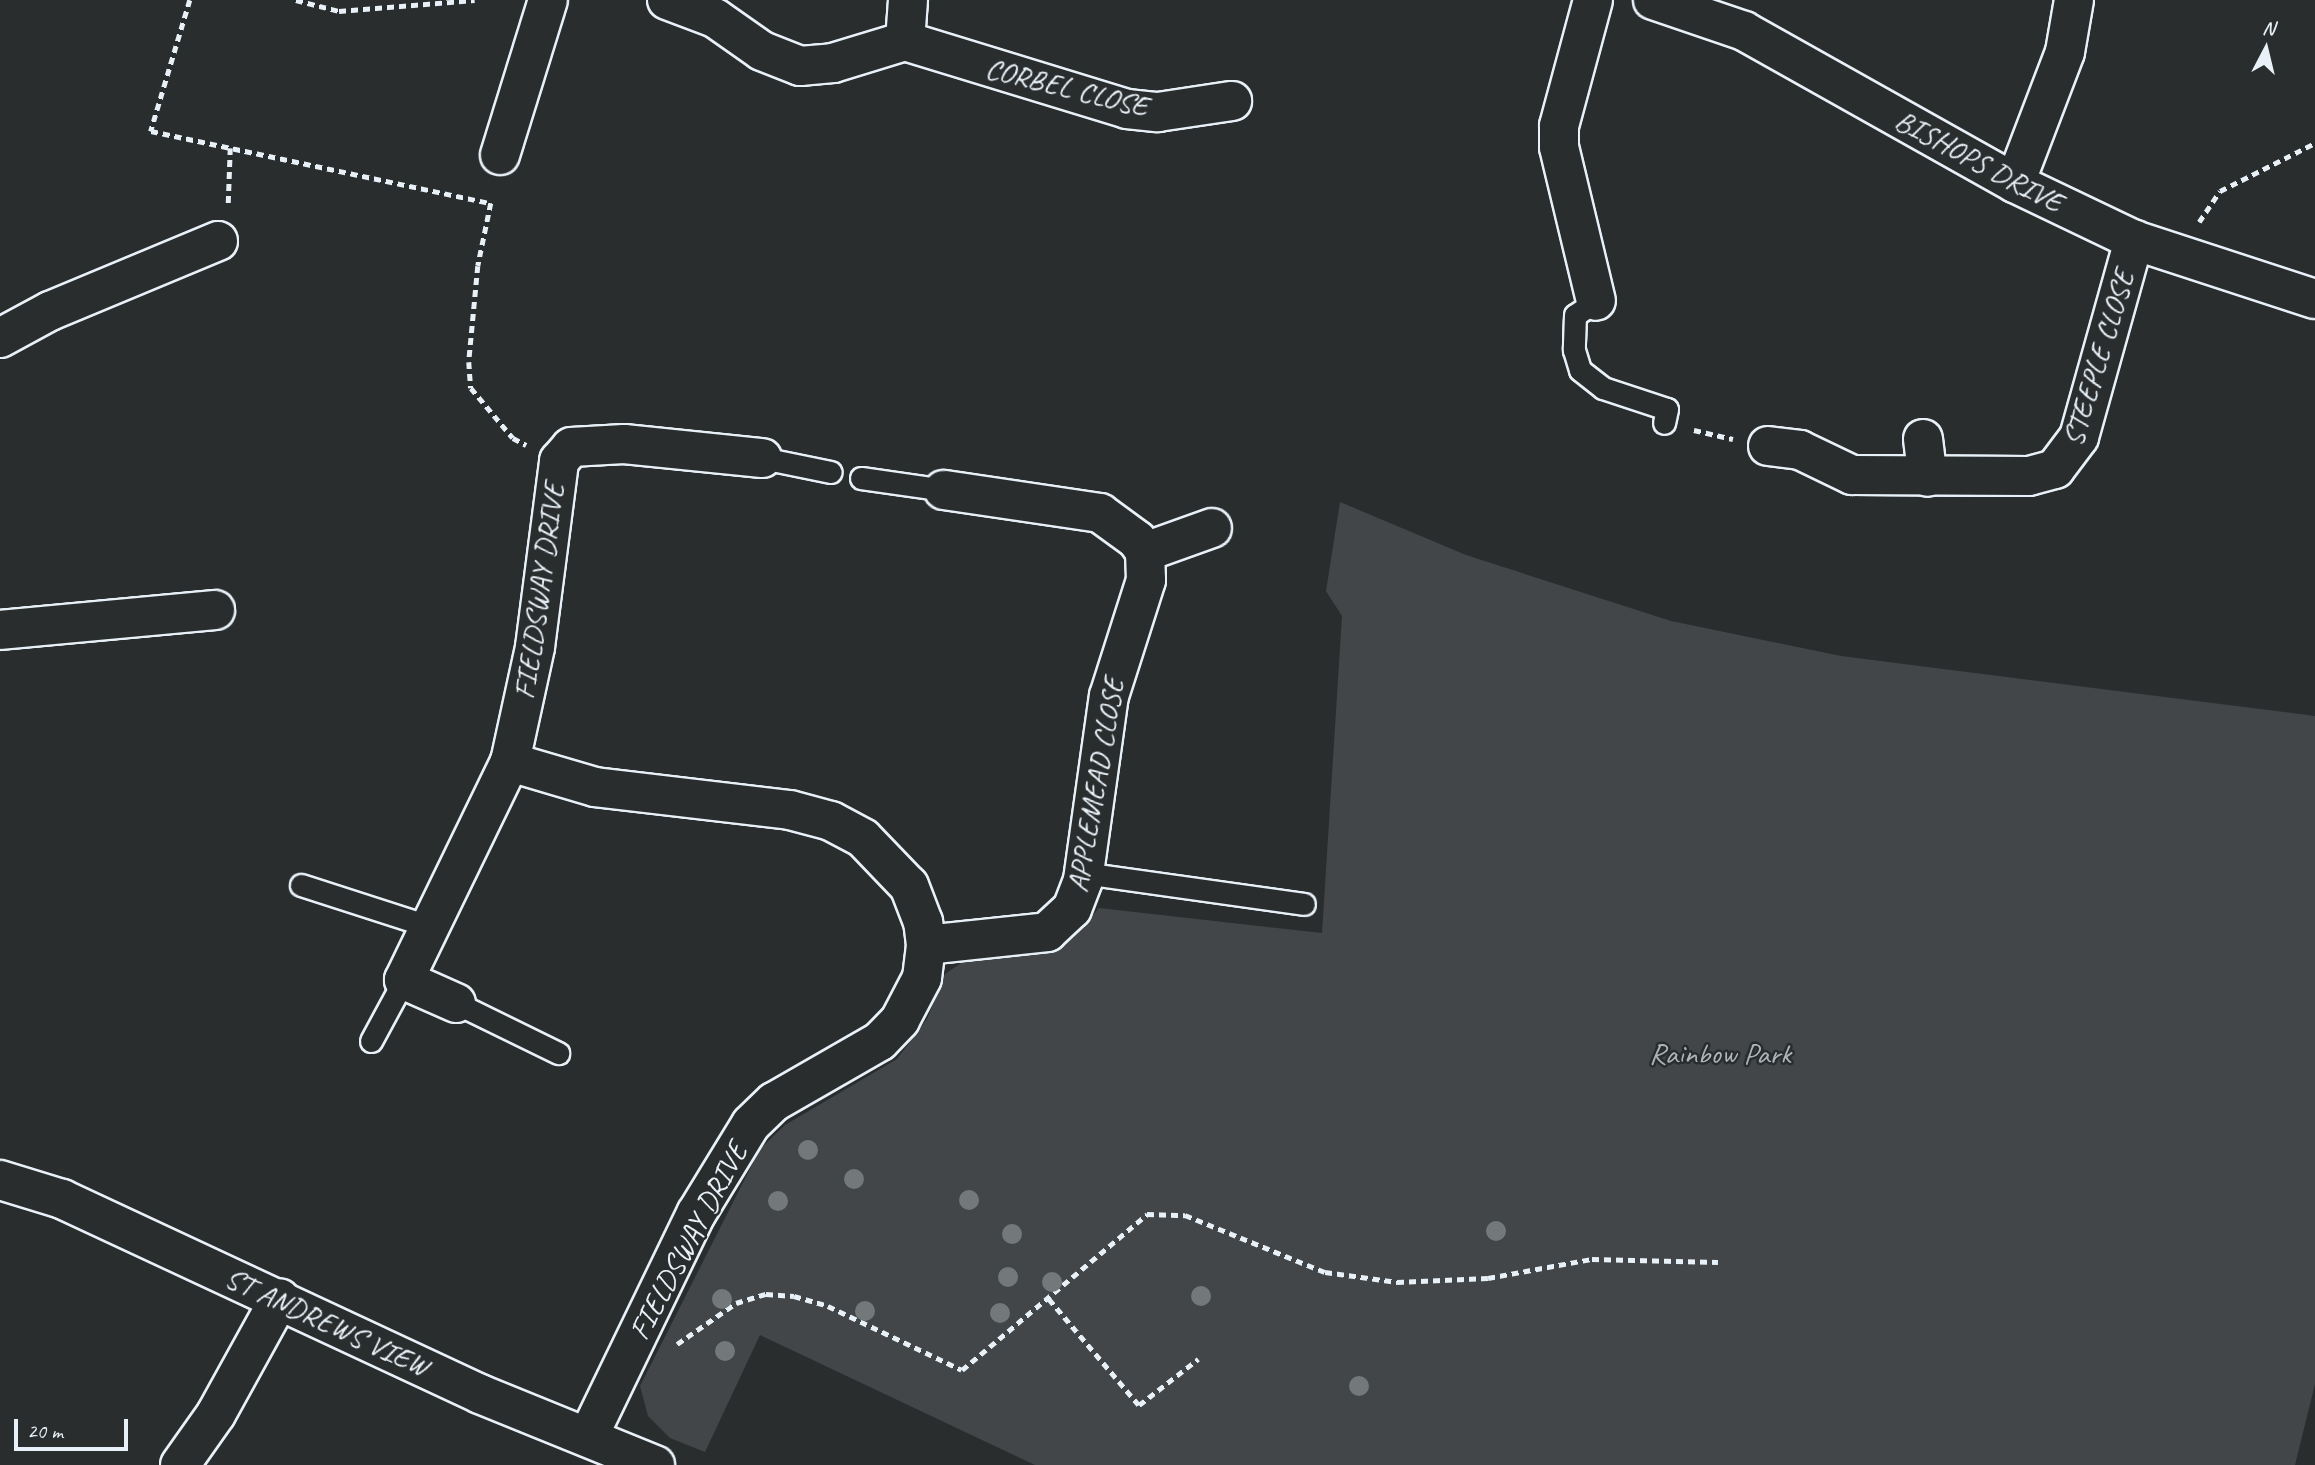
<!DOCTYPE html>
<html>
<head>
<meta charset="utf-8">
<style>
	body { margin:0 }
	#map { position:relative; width:2315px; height:1465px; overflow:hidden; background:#2a2d2e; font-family:Caveat,sans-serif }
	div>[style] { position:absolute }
	.green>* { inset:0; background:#424648 }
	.path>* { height:4.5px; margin-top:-2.25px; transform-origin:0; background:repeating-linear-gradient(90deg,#e8f1f8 0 7px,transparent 0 12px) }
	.roads { filter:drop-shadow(2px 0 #e8f1f8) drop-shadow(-2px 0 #e8f1f8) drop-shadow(0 2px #e8f1f8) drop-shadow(0 -2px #e8f1f8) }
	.service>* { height:21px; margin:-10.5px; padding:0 10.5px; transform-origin:10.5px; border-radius:10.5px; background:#2a2d2e }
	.minor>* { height:38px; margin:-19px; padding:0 19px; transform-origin:19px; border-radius:19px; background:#2a2d2e }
	.tertiary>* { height:38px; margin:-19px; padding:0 19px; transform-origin:19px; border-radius:19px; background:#2a2d2e }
	.trees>* { width:20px; height:20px; margin:-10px; border-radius:50%; background:#73787b }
	span { translate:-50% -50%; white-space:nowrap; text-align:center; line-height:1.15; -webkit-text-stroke:5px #2a2d2e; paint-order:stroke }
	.street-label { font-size:30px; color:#e8f1f8 }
	.park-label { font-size:30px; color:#aeb5ba }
	.north { position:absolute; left:2231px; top:14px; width:70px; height:70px; -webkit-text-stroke:5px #2a2d2e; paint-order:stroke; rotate:7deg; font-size:19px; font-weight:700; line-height:28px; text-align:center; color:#e8f1f8 }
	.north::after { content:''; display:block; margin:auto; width:24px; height:32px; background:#e8f1f8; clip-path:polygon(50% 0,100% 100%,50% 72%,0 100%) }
	.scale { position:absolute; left:14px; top:1419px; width:114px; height:32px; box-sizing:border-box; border:4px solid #e8f1f8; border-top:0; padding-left:9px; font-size:21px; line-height:24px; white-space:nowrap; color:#e8f1f8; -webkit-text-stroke:5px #2a2d2e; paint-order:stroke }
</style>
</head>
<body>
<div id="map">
	<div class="green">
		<i style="clip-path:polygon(1340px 502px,1466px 555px,1671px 621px,1841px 656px,2315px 716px,2315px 1384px,2295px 1465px,1035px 1465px,760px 1335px,705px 1452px,670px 1438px,648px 1416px,640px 1386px,760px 1149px,785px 1125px,897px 1059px,927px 1019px,945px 974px,964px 961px,1051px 950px,1073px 938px,1099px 908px,1322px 933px,1342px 616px,1326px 591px)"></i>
	</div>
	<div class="path">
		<i style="left:190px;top:0;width:137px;rotate:106.6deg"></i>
		<i style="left:151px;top:131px;width:348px;rotate:12deg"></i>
		<i style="left:491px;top:203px;width:64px;rotate:101.7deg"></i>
		<i style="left:478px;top:266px;width:96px;rotate:95.4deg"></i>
		<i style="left:469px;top:362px;width:26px;rotate:86deg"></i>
		<i style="left:471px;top:388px;width:65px;rotate:50deg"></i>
		<i style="left:513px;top:438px;width:15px;rotate:28deg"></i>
		<i style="left:296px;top:0;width:44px;rotate:14.3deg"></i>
		<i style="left:339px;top:11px;width:136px;rotate:-4.6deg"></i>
		<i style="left:228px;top:203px;width:55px;rotate:-87.9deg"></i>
		<i style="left:2199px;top:222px;width:37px;rotate:-56deg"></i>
		<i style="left:2220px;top:191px;width:106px;rotate:-26.8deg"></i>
		<i style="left:1694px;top:430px;width:40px;rotate:13deg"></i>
		<i style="left:1049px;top:1299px;width:139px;rotate:49.7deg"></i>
		<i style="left:1139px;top:1405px;width:75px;rotate:-37.9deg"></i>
		<i style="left:677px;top:1344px;width:72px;rotate:-34.8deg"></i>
		<i style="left:736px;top:1303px;width:31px;rotate:-17deg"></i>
		<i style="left:766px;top:1294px;width:28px;rotate:4deg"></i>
		<i style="left:794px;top:1296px;width:35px;rotate:16deg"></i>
		<i style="left:828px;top:1306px;width:148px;rotate:25.5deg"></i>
		<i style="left:962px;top:1370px;width:242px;rotate:-40.1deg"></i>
		<i style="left:1147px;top:1214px;width:38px;rotate:2deg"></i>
		<i style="left:1185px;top:1215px;width:151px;rotate:22.2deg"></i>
		<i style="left:1325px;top:1272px;width:73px;rotate:7.9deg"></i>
		<i style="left:1397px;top:1282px;width:91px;rotate:-2.5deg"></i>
		<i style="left:1488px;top:1278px;width:106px;rotate:-10.4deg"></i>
		<i style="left:1592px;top:1259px;width:126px;rotate:1.4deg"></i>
	</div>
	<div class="roads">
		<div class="service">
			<i style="left:1596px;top:301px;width:25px;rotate:146deg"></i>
			<i style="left:1575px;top:315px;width:35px;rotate:92deg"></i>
			<i style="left:1574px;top:350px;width:21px;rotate:73deg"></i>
			<i style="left:1580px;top:370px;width:29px;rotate:38deg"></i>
			<i style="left:1603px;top:388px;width:67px;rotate:18.2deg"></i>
			<i style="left:1667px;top:409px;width:14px;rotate:102deg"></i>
			<i style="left:762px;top:458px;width:70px;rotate:11.5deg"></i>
			<i style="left:861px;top:478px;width:84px;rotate:8.2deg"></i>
			<i style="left:1084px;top:873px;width:222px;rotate:8deg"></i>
			<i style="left:301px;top:885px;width:133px;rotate:17.9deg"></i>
			<i style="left:456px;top:1003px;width:114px;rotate:26.1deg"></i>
			<i style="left:371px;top:1041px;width:69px;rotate:-61.6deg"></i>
		</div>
		<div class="minor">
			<i style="left:667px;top:0;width:51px;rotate:20.6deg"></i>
			<i style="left:715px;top:18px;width:57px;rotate:35.1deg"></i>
			<i style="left:762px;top:51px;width:41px;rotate:21.5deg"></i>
			<i style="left:800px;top:66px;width:33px;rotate:-5deg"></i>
			<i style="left:833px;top:63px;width:75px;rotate:-17deg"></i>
			<i style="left:905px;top:41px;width:232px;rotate:17deg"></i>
			<i style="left:1127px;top:109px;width:31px;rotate:6deg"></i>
			<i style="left:1158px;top:112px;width:75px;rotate:-8.5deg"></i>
			<i style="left:1593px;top:0;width:131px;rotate:105.1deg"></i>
			<i style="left:1559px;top:126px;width:21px;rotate:90deg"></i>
			<i style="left:1559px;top:147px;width:158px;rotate:76.5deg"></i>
			<i style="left:905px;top:41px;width:41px;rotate:-85.8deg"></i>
			<i style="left:500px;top:155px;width:162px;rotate:-72.8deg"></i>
			<i style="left:2015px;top:183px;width:140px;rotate:-69.1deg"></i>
			<i style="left:2065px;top:52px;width:53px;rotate:-80.2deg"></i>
			<i style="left:0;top:338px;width:57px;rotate:-28.4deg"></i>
			<i style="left:50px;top:311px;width:182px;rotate:-22.6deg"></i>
			<i style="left:1923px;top:439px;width:38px;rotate:83deg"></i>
			<i style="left:1768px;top:446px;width:32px;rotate:7deg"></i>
			<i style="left:1800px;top:450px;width:58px;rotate:25.7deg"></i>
			<i style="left:1852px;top:475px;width:177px;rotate:0.3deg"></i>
			<i style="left:2029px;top:476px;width:27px;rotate:-15deg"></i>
			<i style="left:2055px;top:469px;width:40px;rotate:-53deg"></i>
			<i style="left:2079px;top:437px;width:205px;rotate:-74.4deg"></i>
			<i style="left:1145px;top:552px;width:71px;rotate:-19.7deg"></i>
			<i style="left:0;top:630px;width:216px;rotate:-5.3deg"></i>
			<i style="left:926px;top:945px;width:122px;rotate:-6.1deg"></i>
			<i style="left:1047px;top:932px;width:34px;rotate:-43deg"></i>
			<i style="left:1072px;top:909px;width:31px;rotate:-69deg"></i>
			<i style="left:1083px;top:880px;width:186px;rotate:-82deg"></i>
			<i style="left:1109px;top:696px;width:122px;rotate:-72.3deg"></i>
			<i style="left:1146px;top:580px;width:28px;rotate:-92deg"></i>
			<i style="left:1145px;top:552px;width:14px;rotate:-124deg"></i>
			<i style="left:1137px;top:540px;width:46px;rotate:-143.9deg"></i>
			<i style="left:1100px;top:513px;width:158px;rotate:-171.6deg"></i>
			<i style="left:456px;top:1003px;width:57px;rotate:-156.1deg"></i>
			<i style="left:404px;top:980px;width:242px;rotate:-64.1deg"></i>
			<i style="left:0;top:1180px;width:65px;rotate:17deg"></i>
			<i style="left:62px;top:1199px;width:461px;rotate:25deg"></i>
			<i style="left:480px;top:1394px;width:189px;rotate:22.1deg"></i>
			<i style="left:589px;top:1435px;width:246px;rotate:-64.2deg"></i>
			<i style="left:696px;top:1214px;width:105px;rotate:-58.6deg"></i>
			<i style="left:751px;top:1124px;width:32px;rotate:-44deg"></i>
			<i style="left:774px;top:1102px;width:122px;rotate:-29.9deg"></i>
			<i style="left:880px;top:1041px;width:29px;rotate:-46deg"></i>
			<i style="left:900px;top:1020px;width:47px;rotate:-62.4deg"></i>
			<i style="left:922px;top:978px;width:33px;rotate:-83deg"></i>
			<i style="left:926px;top:945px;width:23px;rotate:-97deg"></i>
			<i style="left:923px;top:922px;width:39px;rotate:-111deg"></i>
			<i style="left:909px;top:886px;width:66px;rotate:-133.8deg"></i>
			<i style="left:863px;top:838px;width:36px;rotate:-152deg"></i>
			<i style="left:831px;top:821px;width:42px;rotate:-165deg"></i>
			<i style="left:790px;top:810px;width:196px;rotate:-173.3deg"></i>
			<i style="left:595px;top:787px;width:89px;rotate:-163.6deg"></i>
			<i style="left:510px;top:762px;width:118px;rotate:-77.7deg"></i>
			<i style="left:535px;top:647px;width:188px;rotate:-82.6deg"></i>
			<i style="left:559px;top:461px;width:18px;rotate:-49deg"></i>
			<i style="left:571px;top:447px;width:53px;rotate:-3.2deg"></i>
			<i style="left:624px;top:444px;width:139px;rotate:5.8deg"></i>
			<i style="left:180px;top:1465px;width:62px;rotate:-54.8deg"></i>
			<i style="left:216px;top:1414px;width:132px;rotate:-61.1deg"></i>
		</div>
		<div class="tertiary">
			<i style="left:1653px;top:0;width:96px;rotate:18.8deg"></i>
			<i style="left:1744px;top:31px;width:311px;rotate:29.3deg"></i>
			<i style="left:2015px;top:183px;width:132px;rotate:25.6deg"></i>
			<i style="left:2134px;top:240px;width:190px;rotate:18.1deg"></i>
		</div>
	</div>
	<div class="trees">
		<i style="left:808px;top:1150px"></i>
		<i style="left:854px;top:1179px"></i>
		<i style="left:969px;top:1200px"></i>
		<i style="left:778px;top:1201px"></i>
		<i style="left:1496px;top:1231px"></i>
		<i style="left:1012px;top:1234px"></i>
		<i style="left:1008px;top:1277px"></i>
		<i style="left:1052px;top:1282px"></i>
		<i style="left:1201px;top:1296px"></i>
		<i style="left:722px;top:1299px"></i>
		<i style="left:865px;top:1311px"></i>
		<i style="left:1000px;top:1313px"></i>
		<i style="left:725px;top:1351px"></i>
		<i style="left:1359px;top:1386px"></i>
	</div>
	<div class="street-label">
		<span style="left:1067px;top:87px;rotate:14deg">CORBEL CLOSE</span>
		<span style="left:1979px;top:161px;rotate:28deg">BISHOPS DRIVE</span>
		<span style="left:2098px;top:358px;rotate:-73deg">STEEPLE CLOSE</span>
		<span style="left:539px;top:591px;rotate:-82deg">FIELDSWAY DRIVE</span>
		<span style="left:1095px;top:785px;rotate:-80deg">APPLEMEAD CLOSE</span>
		<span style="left:688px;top:1241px;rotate:-62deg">FIELDSWAY DRIVE</span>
		<span style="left:327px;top:1322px;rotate:25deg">ST ANDREWS VIEW</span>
	</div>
	<div class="park-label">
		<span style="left:1720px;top:1053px">Rainbow Park</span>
	</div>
	<div class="north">N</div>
	<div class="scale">20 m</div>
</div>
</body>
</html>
